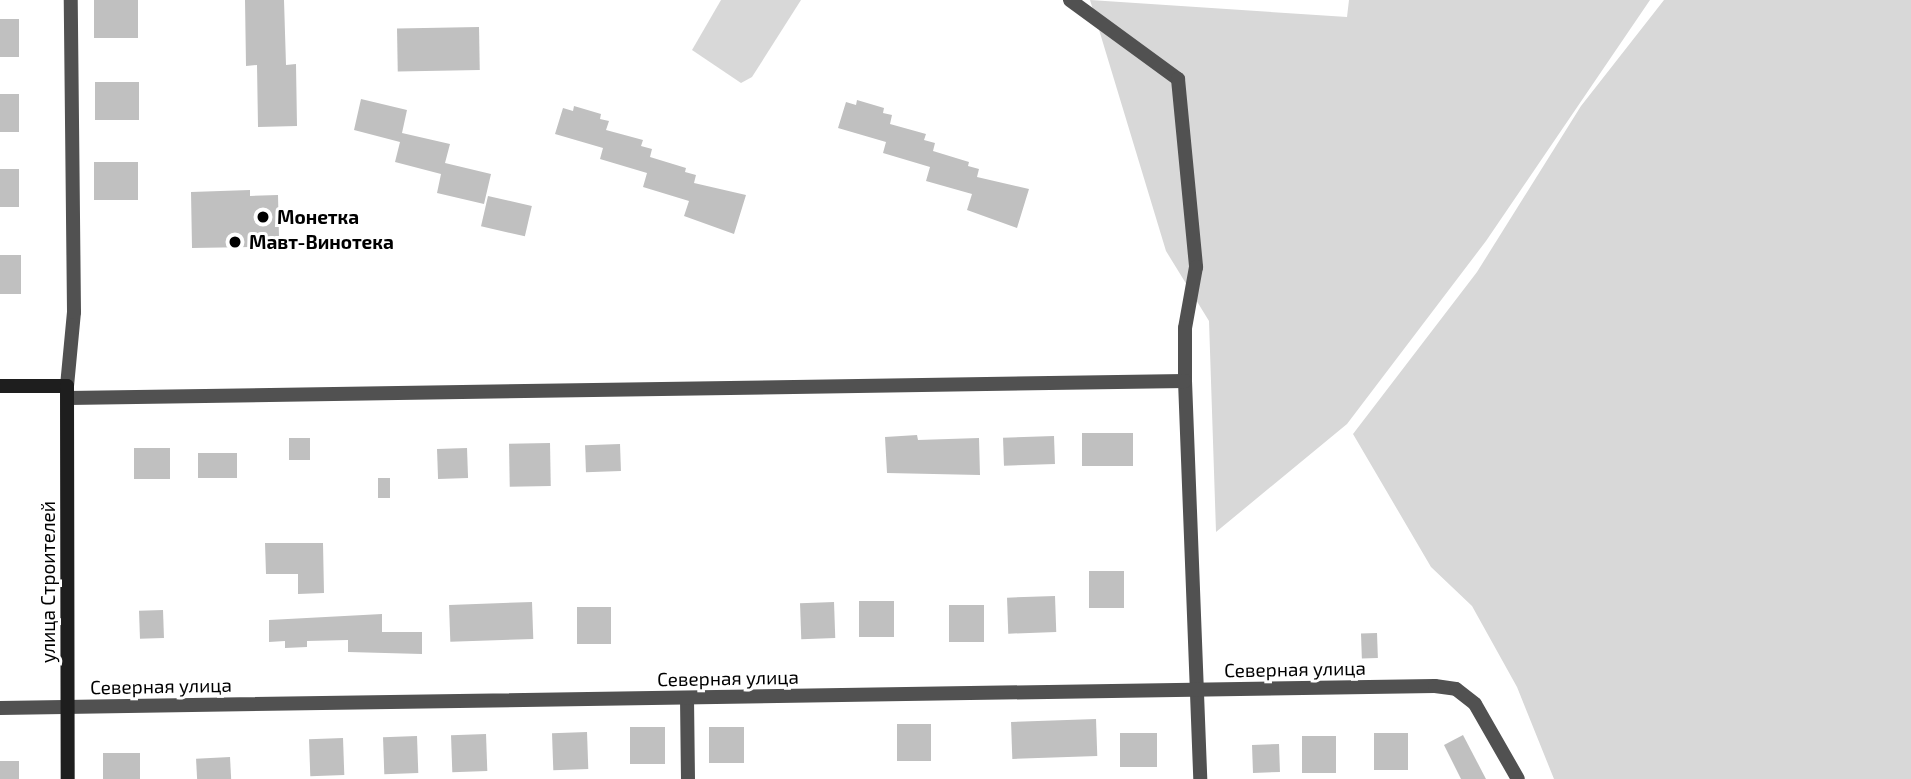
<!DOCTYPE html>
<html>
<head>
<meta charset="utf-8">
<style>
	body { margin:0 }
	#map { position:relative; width:1911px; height:779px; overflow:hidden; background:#fff; font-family:"Exo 2",sans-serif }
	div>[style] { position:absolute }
	.green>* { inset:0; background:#d8d8d8 }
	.building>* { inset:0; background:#c0c0c0; transform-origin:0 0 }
	.street>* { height:14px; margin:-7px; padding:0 7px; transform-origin:7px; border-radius:7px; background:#515151 }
	.secondary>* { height:14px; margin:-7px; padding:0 7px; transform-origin:7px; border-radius:7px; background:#1e1e1e }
	.dots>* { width:19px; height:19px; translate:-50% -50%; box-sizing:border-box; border:4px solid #fff; border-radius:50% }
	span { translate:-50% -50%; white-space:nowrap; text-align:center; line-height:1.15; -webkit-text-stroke:6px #fff; paint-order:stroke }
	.poi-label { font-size:19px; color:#000; font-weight:700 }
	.left { translate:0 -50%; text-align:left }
	.street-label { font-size:19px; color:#000 }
</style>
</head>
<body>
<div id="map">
	<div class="green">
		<i style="clip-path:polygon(721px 0,801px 0,752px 77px,741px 83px,692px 50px)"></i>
		<i style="clip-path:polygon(1090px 0,1347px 17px,1349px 0,1650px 0,1486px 241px,1347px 424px,1216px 532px,1209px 321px,1166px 251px)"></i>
		<i style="clip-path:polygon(1664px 0,1911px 0,1911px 779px,1554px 779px,1517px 687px,1472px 606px,1431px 567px,1353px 434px,1477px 272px,1581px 106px)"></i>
	</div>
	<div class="building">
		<i style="left:138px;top:0;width:38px;height:44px;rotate:90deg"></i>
		<i style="clip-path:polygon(245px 0,284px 0,286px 65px,296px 64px,297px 126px,258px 127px,257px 65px,246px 66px)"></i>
		<i style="left:0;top:19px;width:19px;height:38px"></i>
		<i style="left:479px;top:27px;width:43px;height:82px;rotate:89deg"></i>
		<i style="left:139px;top:82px;width:38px;height:44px;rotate:90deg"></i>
		<i style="left:19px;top:94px;width:38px;height:19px;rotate:90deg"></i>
		<i style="clip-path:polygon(361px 99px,407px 110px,402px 133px,450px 144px,445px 163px,491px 174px,484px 204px,437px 193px,441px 174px,395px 162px,400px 142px,354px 130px)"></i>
		<i style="clip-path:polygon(857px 100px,884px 108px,883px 113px,892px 115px,890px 124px,926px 134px,924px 140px,935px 143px,933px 151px,969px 162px,968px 166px,979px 169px,977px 177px,1029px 189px,1017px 228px,967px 210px,972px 194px,926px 181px,930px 167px,883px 153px,886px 142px,838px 128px,846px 102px,856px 105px)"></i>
		<i style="clip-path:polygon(574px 106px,601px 114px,600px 119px,609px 121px,606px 130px,643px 140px,641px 146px,652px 149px,650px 157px,686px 168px,685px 172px,696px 175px,694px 183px,746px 195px,734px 234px,684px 216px,689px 201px,643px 187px,647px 173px,600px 159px,603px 148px,555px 134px,563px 108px,573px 111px)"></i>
		<i style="left:138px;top:162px;width:38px;height:44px;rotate:90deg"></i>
		<i style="left:0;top:169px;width:19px;height:38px"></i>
		<i style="clip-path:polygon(250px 190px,250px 196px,278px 195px,279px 237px,251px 238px,251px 247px,192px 248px,191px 192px)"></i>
		<i style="left:488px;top:196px;width:45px;height:31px;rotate:13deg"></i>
		<i style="left:0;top:255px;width:21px;height:39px"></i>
		<i style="left:1133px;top:433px;width:33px;height:51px;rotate:90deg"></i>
		<i style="clip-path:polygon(917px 435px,918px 440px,979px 438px,980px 475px,887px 473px,885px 437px)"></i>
		<i style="left:1054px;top:436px;width:28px;height:51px;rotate:88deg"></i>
		<i style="left:289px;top:438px;width:21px;height:22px"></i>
		<i style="left:550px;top:443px;width:43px;height:41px;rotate:89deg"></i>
		<i style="left:620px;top:444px;width:27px;height:35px;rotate:88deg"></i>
		<i style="left:134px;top:448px;width:36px;height:31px"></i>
		<i style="left:467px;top:448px;width:30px;height:30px;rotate:88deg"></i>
		<i style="left:198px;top:453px;width:39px;height:25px"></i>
		<i style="left:378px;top:478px;width:12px;height:20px"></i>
		<i style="clip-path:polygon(265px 543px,323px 543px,324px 593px,298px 594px,298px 574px,266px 574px)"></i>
		<i style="left:1124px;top:571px;width:37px;height:35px;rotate:90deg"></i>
		<i style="left:1055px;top:596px;width:36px;height:48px;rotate:88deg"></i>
		<i style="left:894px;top:601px;width:36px;height:35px;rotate:90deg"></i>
		<i style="left:532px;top:602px;width:37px;height:83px;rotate:88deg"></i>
		<i style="left:834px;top:602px;width:36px;height:34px;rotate:88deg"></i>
		<i style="left:984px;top:605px;width:37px;height:35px;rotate:90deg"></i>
		<i style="left:577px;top:607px;width:34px;height:37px"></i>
		<i style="left:163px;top:610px;width:28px;height:24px;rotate:88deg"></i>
		<i style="clip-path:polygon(382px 614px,382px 632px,422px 632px,422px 654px,348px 652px,348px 640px,307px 641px,307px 647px,285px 648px,285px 641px,269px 642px,269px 620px)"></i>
		<i style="left:1377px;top:633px;width:25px;height:16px;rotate:88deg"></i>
		<i style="left:1096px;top:719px;width:37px;height:85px;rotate:88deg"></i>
		<i style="left:897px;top:724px;width:34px;height:37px"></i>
		<i style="left:665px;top:727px;width:37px;height:35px;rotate:90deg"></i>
		<i style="left:709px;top:727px;width:35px;height:36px"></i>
		<i style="left:587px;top:732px;width:37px;height:35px;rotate:88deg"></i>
		<i style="left:1157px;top:733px;width:34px;height:37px;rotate:90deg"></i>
		<i style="left:1374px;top:733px;width:34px;height:37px"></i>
		<i style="left:486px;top:734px;width:37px;height:35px;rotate:88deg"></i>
		<i style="clip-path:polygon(1463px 735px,1486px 779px,1461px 779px,1444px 745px)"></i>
		<i style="left:417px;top:736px;width:37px;height:34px;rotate:88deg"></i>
		<i style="left:1302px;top:736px;width:34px;height:37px"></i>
		<i style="left:343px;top:738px;width:37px;height:34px;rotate:88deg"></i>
		<i style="left:1279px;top:744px;width:28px;height:27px;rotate:88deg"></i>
		<i style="left:140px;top:753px;width:26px;height:37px;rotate:90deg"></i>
		<i style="left:230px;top:757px;width:22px;height:34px;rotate:87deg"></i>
		<i style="left:19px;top:761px;width:18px;height:19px;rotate:90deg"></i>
	</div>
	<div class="street">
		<i style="left:1070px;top:0;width:134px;rotate:36.2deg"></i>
		<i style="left:1178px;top:79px;width:189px;rotate:84.5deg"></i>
		<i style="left:1196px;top:267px;width:62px;rotate:100.2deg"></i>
		<i style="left:1185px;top:328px;width:53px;rotate:90deg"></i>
		<i style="left:1185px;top:381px;width:398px;rotate:87.8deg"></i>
		<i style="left:67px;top:386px;width:74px;rotate:-84.6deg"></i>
		<i style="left:74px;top:312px;width:312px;rotate:-90.6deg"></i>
		<i style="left:68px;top:398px;width:1117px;rotate:-0.87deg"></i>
		<i style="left:687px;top:698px;width:81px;rotate:89.3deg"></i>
		<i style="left:0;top:708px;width:1435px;rotate:-0.88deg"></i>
		<i style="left:1435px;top:686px;width:21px;rotate:8deg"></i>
		<i style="left:1456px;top:689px;width:24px;rotate:38deg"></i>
		<i style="left:1475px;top:704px;width:86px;rotate:60.2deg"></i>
	</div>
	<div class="secondary">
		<i style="left:0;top:386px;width:67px"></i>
		<i style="left:67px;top:386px;width:393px;rotate:89.9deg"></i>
	</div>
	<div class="dots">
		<i style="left:263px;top:217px;background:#000"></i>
		<i style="left:235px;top:242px;background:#000"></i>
	</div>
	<div class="poi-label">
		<span class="left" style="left:277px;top:217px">Монетка</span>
		<span class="left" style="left:249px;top:242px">Мавт-Винотека</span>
	</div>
	<div class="street-label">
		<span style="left:48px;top:582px;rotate:-90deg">улица Строителей</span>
		<span style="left:1295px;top:669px;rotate:-1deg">Северная улица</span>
		<span style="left:728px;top:678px;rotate:-1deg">Северная улица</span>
		<span style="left:161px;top:686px;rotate:-1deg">Северная улица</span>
	</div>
</div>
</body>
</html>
